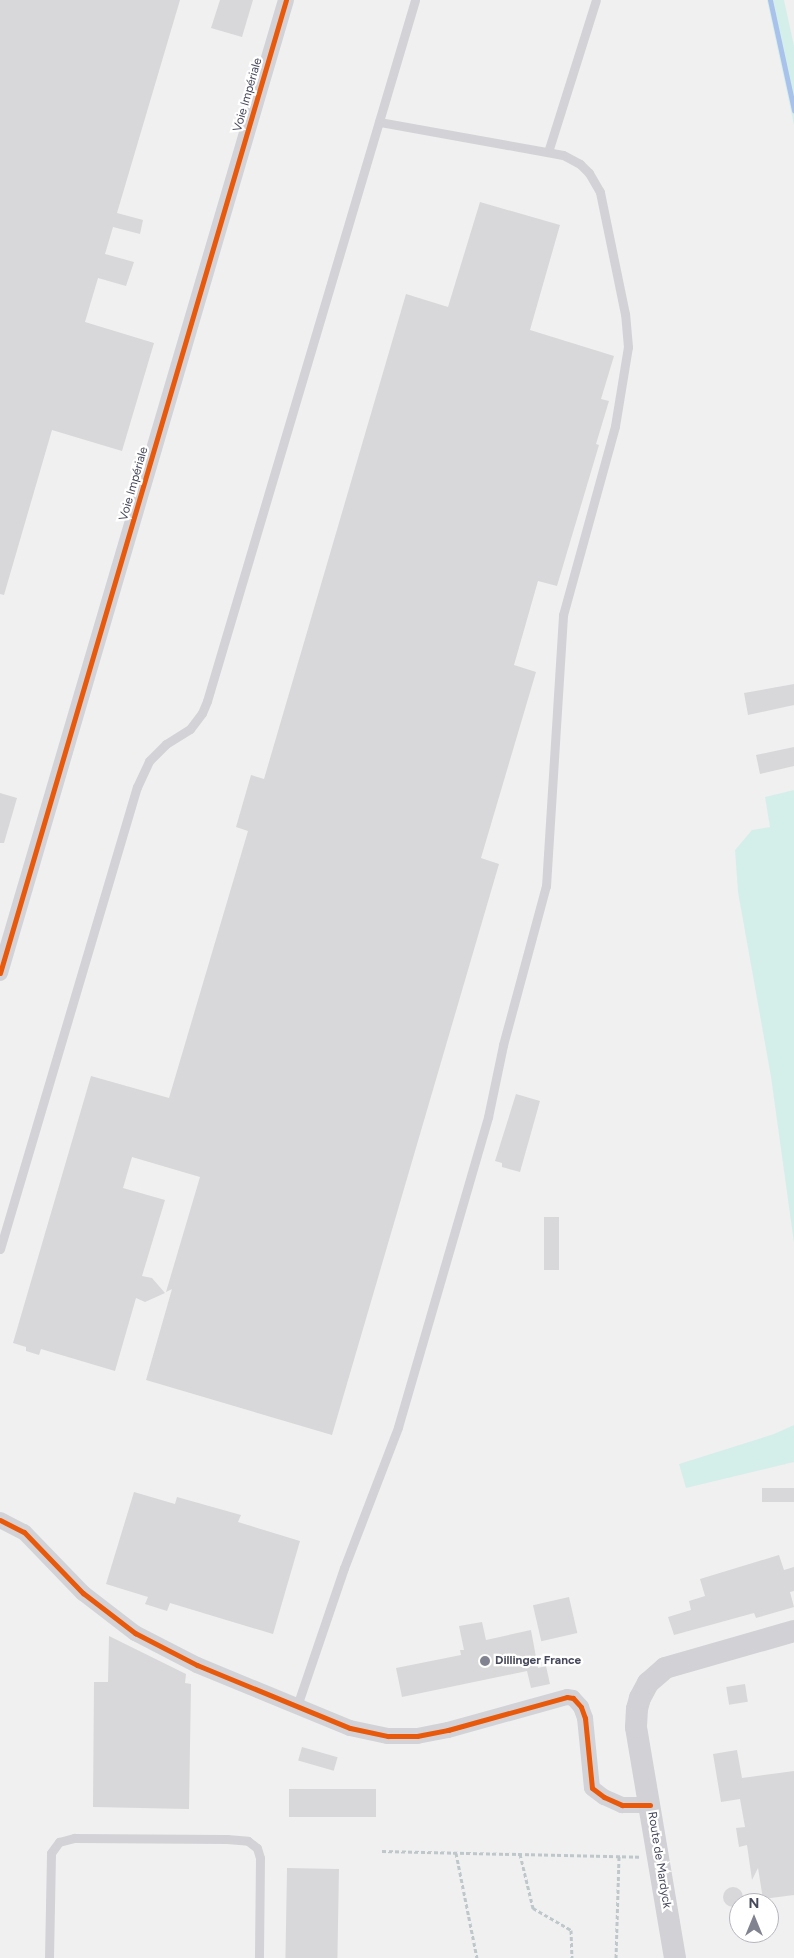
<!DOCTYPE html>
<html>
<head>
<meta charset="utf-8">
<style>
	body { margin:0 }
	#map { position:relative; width:794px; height:1958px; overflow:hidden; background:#f0f0f0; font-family:Figtree,sans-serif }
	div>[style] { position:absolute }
	.green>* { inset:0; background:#d4efea }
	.stream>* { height:5px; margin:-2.5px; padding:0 2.5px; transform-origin:2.5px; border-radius:2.5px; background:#a9c2ec }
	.building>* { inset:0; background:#d8d8da; transform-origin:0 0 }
	.round { border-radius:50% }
	.path>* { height:3px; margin-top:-1.5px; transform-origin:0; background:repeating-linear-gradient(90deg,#bec8ca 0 4px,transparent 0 6.5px) }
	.service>* { height:9px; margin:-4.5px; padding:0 4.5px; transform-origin:4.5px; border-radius:4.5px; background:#d3d3d7 }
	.minor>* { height:16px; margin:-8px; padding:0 8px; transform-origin:8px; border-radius:8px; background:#d3d3d7 }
	.secondary>* { height:22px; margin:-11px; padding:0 11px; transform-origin:11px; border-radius:11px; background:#d1d1d6 }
	.cycleway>* { height:5px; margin:-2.5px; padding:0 2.5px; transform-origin:2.5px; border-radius:2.5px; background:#e8590c }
	.dots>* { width:14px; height:14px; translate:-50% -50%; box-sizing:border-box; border:2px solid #fff; border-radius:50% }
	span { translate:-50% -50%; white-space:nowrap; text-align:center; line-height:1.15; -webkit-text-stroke:4.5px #fff; paint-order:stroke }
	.street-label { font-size:12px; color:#47495c }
	.poi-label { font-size:12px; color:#47495c; font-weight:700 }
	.left { translate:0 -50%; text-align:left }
	.north { position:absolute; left:729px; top:1893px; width:50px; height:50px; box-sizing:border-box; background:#fff; border:1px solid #b5b6be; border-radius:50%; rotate:0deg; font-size:14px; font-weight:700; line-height:20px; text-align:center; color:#47495c }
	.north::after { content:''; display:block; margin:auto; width:18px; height:22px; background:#828390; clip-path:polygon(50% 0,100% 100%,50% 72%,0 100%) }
</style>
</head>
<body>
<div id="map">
	<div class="green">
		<i style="clip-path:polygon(767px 0,784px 0,794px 46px,794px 125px)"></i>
		<i style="clip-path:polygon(794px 790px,794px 1243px,771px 1077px,738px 892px,735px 850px,752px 830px,770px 827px,765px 797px)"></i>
		<i style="clip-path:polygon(794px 1425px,794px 1462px,686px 1488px,679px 1464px,774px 1434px)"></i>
	</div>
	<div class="stream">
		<i style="left:770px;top:0;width:113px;rotate:77.7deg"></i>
	</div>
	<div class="building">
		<i style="clip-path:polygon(0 0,180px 0,117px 213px,143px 220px,140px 234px,113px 227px,105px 254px,134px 262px,126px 286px,98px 278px,85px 322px,154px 343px,122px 451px,52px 430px,4px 595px,0 594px)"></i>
		<i style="clip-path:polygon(220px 0,253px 0,242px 37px,211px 28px)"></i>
		<i style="clip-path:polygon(480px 202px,560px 225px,530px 330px,614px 356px,601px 399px,609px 401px,596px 444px,599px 445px,557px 586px,538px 581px,514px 665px,536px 672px,481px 858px,499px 864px,332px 1435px,146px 1380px,172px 1289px,166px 1292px,200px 1177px,132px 1157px,123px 1188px,165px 1200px,142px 1276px,152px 1278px,165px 1293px,145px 1302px,136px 1298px,115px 1371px,41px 1349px,39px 1355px,26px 1351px,26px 1347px,13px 1343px,91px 1076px,169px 1098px,248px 831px,236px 827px,251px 775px,264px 779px,406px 294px,448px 307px)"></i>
		<i style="clip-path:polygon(794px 684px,794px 705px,748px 715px,744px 693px)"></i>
		<i style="clip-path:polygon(794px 747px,794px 766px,760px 774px,756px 755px)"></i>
		<i style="clip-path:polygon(0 793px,17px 798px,4px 843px,0 843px)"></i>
		<i style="clip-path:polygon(516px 1094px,540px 1101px,520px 1172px,502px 1167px,502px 1163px,495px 1161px)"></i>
		<i style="left:544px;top:1217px;width:15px;height:53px"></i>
		<i style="left:794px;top:1488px;width:14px;height:32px;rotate:90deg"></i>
		<i style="clip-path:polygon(134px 1492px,175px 1504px,177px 1497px,241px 1515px,238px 1522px,300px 1541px,273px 1634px,170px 1603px,167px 1611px,145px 1604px,148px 1597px,106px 1584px)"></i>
		<i style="clip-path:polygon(779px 1555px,784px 1570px,794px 1567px,794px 1591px,790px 1592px,794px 1607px,756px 1618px,754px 1613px,674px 1635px,668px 1617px,691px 1610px,689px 1601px,705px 1596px,700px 1579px)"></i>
		<i style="left:569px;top:1597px;width:37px;height:37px;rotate:77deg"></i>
		<i style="clip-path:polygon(482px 1622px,486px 1640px,531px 1630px,538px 1668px,546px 1666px,550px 1684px,531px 1688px,527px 1671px,402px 1697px,396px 1668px,461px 1655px,460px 1650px,464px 1650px,459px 1626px)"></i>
		<i style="clip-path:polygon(109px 1636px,186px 1674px,185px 1683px,191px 1684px,189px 1809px,93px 1807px,94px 1682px,108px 1682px)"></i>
		<i style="left:745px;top:1684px;width:18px;height:19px;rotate:81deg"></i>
		<i style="left:302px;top:1747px;width:37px;height:14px;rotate:16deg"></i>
		<i style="clip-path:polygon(737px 1750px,742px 1778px,794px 1771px,794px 1895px,763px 1899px,758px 1868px,752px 1880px,747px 1845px,739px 1847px,736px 1828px,745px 1827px,740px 1799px,721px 1802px,713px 1754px)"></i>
		<i style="left:376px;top:1789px;width:28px;height:87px;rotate:90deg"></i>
		<i style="left:287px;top:1868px;width:52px;height:90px;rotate:1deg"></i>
		<i class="round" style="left:723px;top:1887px;width:20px;height:20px"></i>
	</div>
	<div class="path">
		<i style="left:382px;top:1851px;width:258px;rotate:1.3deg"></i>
		<i style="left:456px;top:1853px;width:107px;rotate:78.7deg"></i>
		<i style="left:520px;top:1854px;width:56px;rotate:76.5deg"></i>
		<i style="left:533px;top:1908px;width:44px;rotate:30.1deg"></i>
		<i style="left:571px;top:1930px;width:28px;rotate:88deg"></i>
		<i style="left:616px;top:1958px;width:102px;rotate:-88.3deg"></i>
	</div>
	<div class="service">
		<i style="left:548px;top:152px;width:159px;rotate:-72.5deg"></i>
		<i style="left:0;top:1249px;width:482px;rotate:-73.5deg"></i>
		<i style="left:137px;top:787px;width:29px;rotate:-65deg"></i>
		<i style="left:149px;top:761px;width:24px;rotate:-45deg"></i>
		<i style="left:166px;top:744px;width:28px;rotate:-32deg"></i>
		<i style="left:190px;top:729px;width:20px;rotate:-53deg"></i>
		<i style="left:202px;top:713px;width:13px;rotate:-67deg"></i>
		<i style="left:207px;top:701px;width:731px;rotate:-73.47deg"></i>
		<i style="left:297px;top:1706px;width:146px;rotate:-71.2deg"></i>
		<i style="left:344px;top:1568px;width:151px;rotate:-69deg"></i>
		<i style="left:398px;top:1427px;width:323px;rotate:-73.8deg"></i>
		<i style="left:488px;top:1117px;width:74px;rotate:-78.2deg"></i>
		<i style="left:503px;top:1045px;width:165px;rotate:-74.9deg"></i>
		<i style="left:546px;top:886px;width:272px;rotate:-86.4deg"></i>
		<i style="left:563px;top:615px;width:196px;rotate:-74.6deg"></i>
		<i style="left:615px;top:426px;width:80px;rotate:-80.7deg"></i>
		<i style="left:628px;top:347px;width:33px;rotate:-95deg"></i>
		<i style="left:625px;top:314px;width:125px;rotate:-101.6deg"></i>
		<i style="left:600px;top:192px;width:22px;rotate:-120deg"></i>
		<i style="left:589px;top:173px;width:13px;rotate:-135deg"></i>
		<i style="left:580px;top:164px;width:19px;rotate:-152deg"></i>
		<i style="left:563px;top:155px;width:187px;rotate:-169.8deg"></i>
		<i style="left:49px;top:1958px;width:105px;rotate:-88.9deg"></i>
		<i style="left:51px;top:1853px;width:14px;rotate:-54deg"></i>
		<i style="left:59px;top:1842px;width:16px;rotate:-15deg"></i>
		<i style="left:74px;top:1838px;width:153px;rotate:0.4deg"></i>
		<i style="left:227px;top:1839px;width:21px;rotate:5deg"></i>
		<i style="left:248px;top:1841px;width:11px;rotate:38deg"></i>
		<i style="left:257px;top:1848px;width:10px;rotate:73deg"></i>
		<i style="left:260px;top:1858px;width:100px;rotate:90.6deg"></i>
	</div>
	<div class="minor">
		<i style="left:0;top:973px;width:1014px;rotate:-73.62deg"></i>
		<i style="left:0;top:1520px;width:27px;rotate:27deg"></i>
		<i style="left:24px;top:1532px;width:85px;rotate:46deg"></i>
		<i style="left:83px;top:1593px;width:66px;rotate:37.6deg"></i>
		<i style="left:135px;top:1633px;width:70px;rotate:27.3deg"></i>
		<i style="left:197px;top:1665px;width:165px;rotate:22.4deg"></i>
		<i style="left:350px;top:1728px;width:39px;rotate:12deg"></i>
		<i style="left:388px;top:1736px;width:29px"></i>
		<i style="left:417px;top:1736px;width:32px;rotate:-11deg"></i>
		<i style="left:448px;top:1730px;width:123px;rotate:-15.5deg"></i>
		<i style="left:567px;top:1697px;width:6px;rotate:9deg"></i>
		<i style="left:573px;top:1698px;width:12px;rotate:48deg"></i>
		<i style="left:581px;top:1707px;width:12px;rotate:70deg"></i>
		<i style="left:585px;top:1718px;width:70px;rotate:84.3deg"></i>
		<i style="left:592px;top:1788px;width:15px;rotate:37deg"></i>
		<i style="left:604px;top:1797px;width:20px;rotate:24deg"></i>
		<i style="left:622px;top:1805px;width:28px"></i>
	</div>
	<div class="secondary">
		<i style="left:675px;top:1958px;width:234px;rotate:-99.6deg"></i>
		<i style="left:636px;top:1727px;width:18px;rotate:-87deg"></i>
		<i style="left:637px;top:1709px;width:11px;rotate:-75deg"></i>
		<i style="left:640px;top:1698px;width:17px;rotate:-62deg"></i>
		<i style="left:648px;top:1683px;width:23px;rotate:-41deg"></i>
		<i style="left:665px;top:1668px;width:134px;rotate:-16deg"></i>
	</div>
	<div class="cycleway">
		<i style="left:0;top:973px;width:1014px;rotate:-73.62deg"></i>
		<i style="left:0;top:1520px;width:27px;rotate:27deg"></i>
		<i style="left:24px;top:1532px;width:85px;rotate:46deg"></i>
		<i style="left:83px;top:1593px;width:66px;rotate:37.6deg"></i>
		<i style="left:135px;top:1633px;width:70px;rotate:27.3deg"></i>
		<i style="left:197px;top:1665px;width:165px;rotate:22.4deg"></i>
		<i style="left:350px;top:1728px;width:39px;rotate:12deg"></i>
		<i style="left:388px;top:1736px;width:29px"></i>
		<i style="left:417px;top:1736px;width:32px;rotate:-11deg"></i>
		<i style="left:448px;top:1730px;width:123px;rotate:-15.5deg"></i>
		<i style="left:567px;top:1697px;width:6px;rotate:9deg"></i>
		<i style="left:573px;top:1698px;width:12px;rotate:48deg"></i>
		<i style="left:581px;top:1707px;width:12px;rotate:70deg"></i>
		<i style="left:585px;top:1718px;width:70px;rotate:84.3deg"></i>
		<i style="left:592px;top:1788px;width:15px;rotate:37deg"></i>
		<i style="left:604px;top:1797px;width:20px;rotate:24deg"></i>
		<i style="left:622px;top:1805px;width:28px"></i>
	</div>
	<div class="dots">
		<i style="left:485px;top:1661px;background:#828390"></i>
	</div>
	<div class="street-label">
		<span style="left:248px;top:95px;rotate:-74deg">Voie Impériale</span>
		<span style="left:134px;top:484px;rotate:-74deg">Voie Impériale</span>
		<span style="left:659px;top:1860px;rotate:81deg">Route de Mardyck</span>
	</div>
	<div class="poi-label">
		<span class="left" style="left:495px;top:1661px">Dillinger France</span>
	</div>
	<div class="north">N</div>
</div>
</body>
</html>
